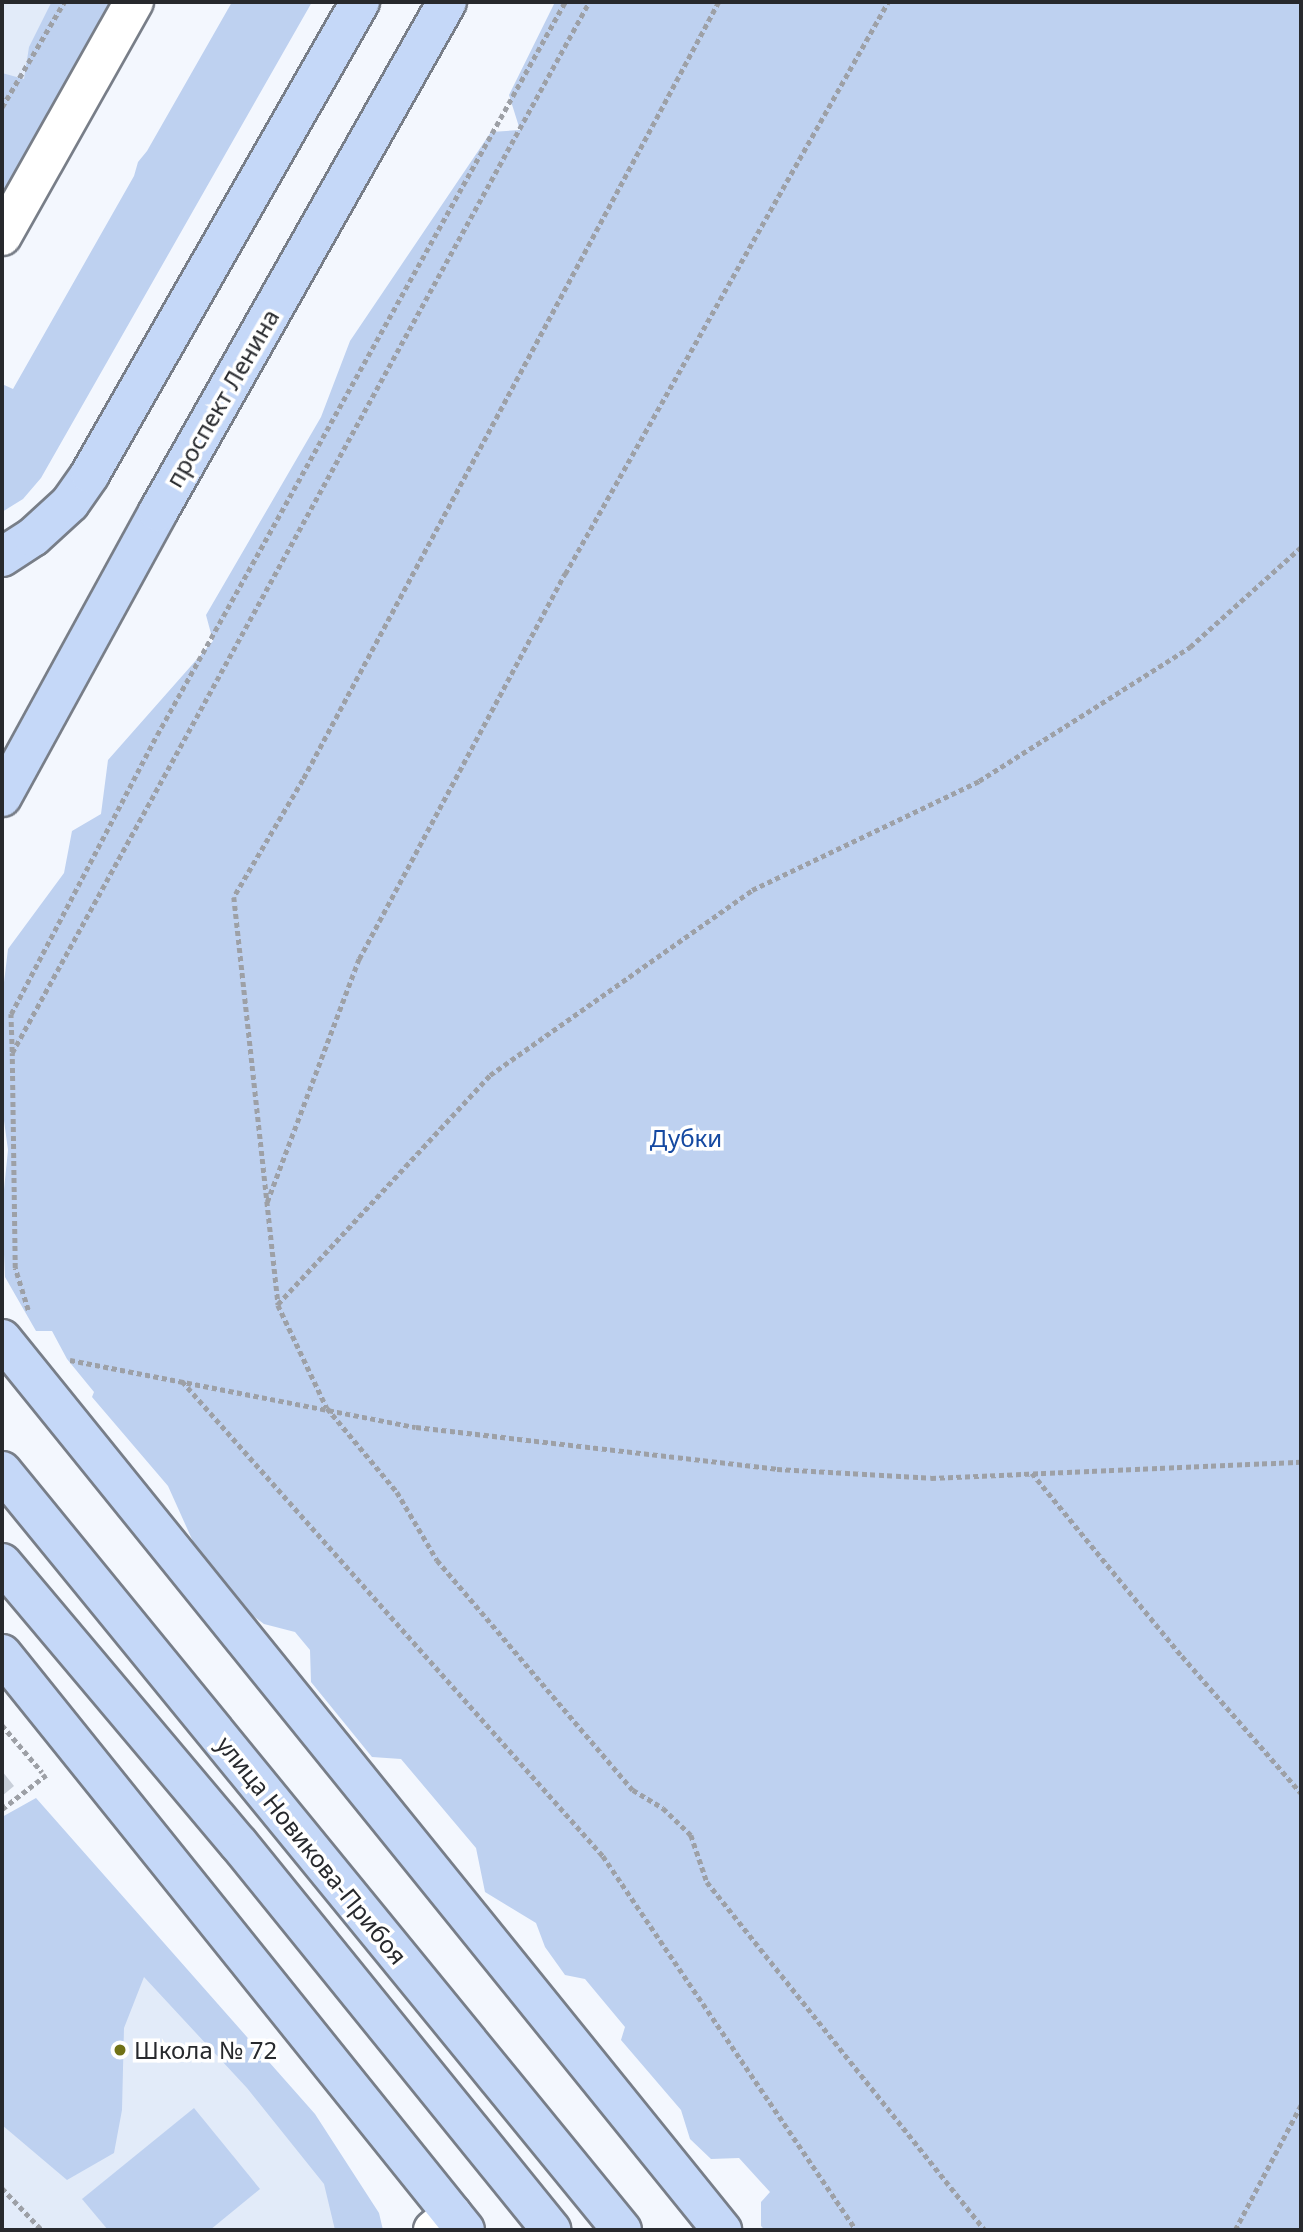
<!DOCTYPE html>
<html>
<head>
<meta charset="utf-8">
<style>
	body { margin:0 }
	#map { position:relative; width:1303px; height:2232px; overflow:hidden; background:#f3f7fe; font-family:"Noto Sans",sans-serif }
	div>[style] { position:absolute }
	.built>* { inset:0; background:#e2ebf9 }
	.green>* { inset:0; background:#bed1f0 }
	.building>* { inset:0; background:#c8cfd9 }
	.path>* { height:4.5px; margin-top:-2.25px; transform-origin:0; background:repeating-linear-gradient(90deg,#9da0a6 0 5px,transparent 0 8.5px) }
	.roads { filter:drop-shadow(2px 0 #787e88) drop-shadow(-2px 0 #787e88) drop-shadow(0 2px #787e88) drop-shadow(0 -2px #787e88) }
	.minor>* { height:38px; margin:-19px; padding:0 19px; transform-origin:19px; border-radius:19px; background:#fff }
	.major>* { height:38px; margin:-19px; padding:0 19px; transform-origin:19px; border-radius:19px; background:#c5d8f8 }
	.dots>* { width:19px; height:19px; translate:-50% -50%; box-sizing:border-box; border:4px solid #fff; border-radius:50% }
	span { translate:-50% -50%; white-space:nowrap; text-align:center; line-height:1.15; -webkit-text-stroke:7px #fff; paint-order:stroke }
	.street-label { font-size:24px; color:#27292d }
	.park-label { font-size:24px; color:#1549a1 }
	.poi-label { font-size:24px; color:#27292d }
	.left { translate:0 -50%; text-align:left }
	.frame { position:absolute; inset:0; border:4px solid #27292d; pointer-events:none }
</style>
</head>
<body>
<div id="map">
	<div class="built">
		<i style="clip-path:polygon(2px 2px,77px 2px,2px 132px)"></i>
		<i style="clip-path:polygon(58px 1829px,375px 2230px,2px 2230px,2px 1875px)"></i>
	</div>
	<div class="green">
		<i style="clip-path:polygon(115px 2px,2px 204px,2px 73px,24px 79px,29px 47px,51px 3px)"></i>
		<i style="clip-path:polygon(232px 2px,312px 2px,41px 478px,23px 499px,2px 512px,2px 384px,13px 389px,134px 176px,138px 162px,147px 151px)"></i>
		<i style="clip-path:polygon(555px 2px,1301px 2px,1301px 2230px,765px 2230px,761px 2226px,761px 2202px,770px 2192px,739px 2158px,711px 2159px,690px 2139px,681px 2110px,621px 2040px,625px 2027px,585px 1979px,565px 1975px,545px 1947px,536px 1923px,485px 1892px,476px 1848px,401px 1759px,372px 1757px,311px 1682px,310px 1650px,295px 1632px,264px 1624px,213px 1586px,168px 1486px,92px 1397px,94px 1392px,67px 1359px,52px 1331px,36px 1331px,5px 1277px,2px 1209px,8px 1150px,2px 1106px,2px 999px,8px 949px,64px 873px,72px 831px,101px 814px,108px 760px,213px 641px,206px 615px,321px 417px,350px 341px,491px 132px,520px 130px,509px 95px)"></i>
		<i style="clip-path:polygon(36px 1798px,315px 2114px,379px 2213px,383px 2230px,335px 2230px,324px 2184px,247px 2088px,144px 1977px,124px 2028px,122px 2110px,114px 2153px,67px 2180px,2px 2125px,2px 1817px)"></i>
		<i style="clip-path:polygon(194px 2108px,260px 2189px,210px 2230px,108px 2230px,82px 2199px)"></i>
	</div>
	<div class="building">
		<i style="clip-path:polygon(2px 1771px,14px 1786px,2px 1796px)"></i>
	</div>
	<div class="path">
		<i style="left:719px;top:2px;width:882px;rotate:118.13deg"></i>
		<i style="left:303px;top:780px;width:136px;rotate:120.5deg"></i>
		<i style="left:234px;top:897px;width:410px;rotate:83.8deg"></i>
		<i style="left:278px;top:1305px;width:114px;rotate:64.6deg"></i>
		<i style="left:327px;top:1408px;width:109px;rotate:50.2deg"></i>
		<i style="left:397px;top:1492px;width:79px;rotate:59.5deg"></i>
		<i style="left:437px;top:1560px;width:302px;rotate:49.6deg"></i>
		<i style="left:633px;top:1790px;width:35px;rotate:31deg"></i>
		<i style="left:663px;top:1808px;width:39px;rotate:44deg"></i>
		<i style="left:691px;top:1835px;width:50px;rotate:71.2deg"></i>
		<i style="left:707px;top:1882px;width:445px;rotate:51.4deg"></i>
		<i style="left:2px;top:107px;width:122px;rotate:-59.4deg"></i>
		<i style="left:12px;top:1052px;width:38px;rotate:-92deg"></i>
		<i style="left:11px;top:1014px;width:315px;rotate:-62.4deg"></i>
		<i style="left:157px;top:735px;width:839px;rotate:-60.9deg"></i>
		<i style="left:267px;top:1202px;width:260px;rotate:-69.3deg"></i>
		<i style="left:359px;top:959px;width:437px;rotate:-61.9deg"></i>
		<i style="left:565px;top:574px;width:657px;rotate:-60.55deg"></i>
		<i style="left:278px;top:1304px;width:312px;rotate:-47.2deg"></i>
		<i style="left:490px;top:1075px;width:321px;rotate:-35.2deg"></i>
		<i style="left:752px;top:890px;width:252px;rotate:-25.6deg"></i>
		<i style="left:979px;top:781px;width:250px;rotate:-32.4deg"></i>
		<i style="left:1190px;top:647px;width:149px;rotate:-42deg"></i>
		<i style="left:28px;top:1310px;width:44px;rotate:-107.2deg"></i>
		<i style="left:15px;top:1268px;width:215px;rotate:-90.8deg"></i>
		<i style="left:12px;top:1053px;width:1199px;rotate:-61.23deg"></i>
		<i style="left:70px;top:1360px;width:352px;rotate:11deg"></i>
		<i style="left:416px;top:1427px;width:363px;rotate:6.6deg"></i>
		<i style="left:777px;top:1469px;width:154px;rotate:3.3deg"></i>
		<i style="left:931px;top:1478px;width:370px;rotate:-2.5deg"></i>
		<i style="left:182px;top:1381px;width:635px;rotate:48.45deg"></i>
		<i style="left:603px;top:1856px;width:452px;rotate:55.9deg"></i>
		<i style="left:1032px;top:1473px;width:237px;rotate:50.7deg"></i>
		<i style="left:1182px;top:1656px;width:181px;rotate:49deg"></i>
		<i style="left:2px;top:1725px;width:62px;rotate:49.6deg"></i>
		<i style="left:2px;top:1809px;width:56px;rotate:-37.7deg"></i>
		<i style="left:2px;top:2188px;width:58px;rotate:46.4deg"></i>
		<i style="left:1235px;top:2230px;width:141px;rotate:-62.2deg"></i>
	</div>
	<div class="roads">
		<div class="minor">
			<i style="left:2px;top:236px;width:269px;rotate:-60.6deg"></i>
			<i style="left:433px;top:2230px;width:25px;rotate:-40deg"></i>
		</div>
		<div class="major">
			<i style="left:2px;top:557px;width:37px;rotate:-33deg"></i>
			<i style="left:33px;top:537px;width:50px;rotate:-42.6deg"></i>
			<i style="left:70px;top:503px;width:35px;rotate:-55deg"></i>
			<i style="left:90px;top:474px;width:544px;rotate:-60.23deg"></i>
			<i style="left:2px;top:797px;width:325px;rotate:-61.3deg"></i>
			<i style="left:158px;top:512px;width:586px;rotate:-60.46deg"></i>
			<i style="left:2px;top:1339px;width:1146px;rotate:51.06deg"></i>
			<i style="left:2px;top:1471px;width:980px;rotate:50.76deg"></i>
			<i style="left:2px;top:1563px;width:366px;rotate:49.9deg"></i>
			<i style="left:238px;top:1843px;width:498px;rotate:51deg"></i>
			<i style="left:2px;top:1654px;width:739px;rotate:51.21deg"></i>
		</div>
	</div>
	<div class="dots">
		<i style="left:120px;top:2050px;background:#707116"></i>
	</div>
	<div class="street-label">
		<span style="left:222px;top:398px;rotate:-60deg">проспект Ленина</span>
		<span style="left:312px;top:1850px;rotate:51deg">улица Новикова-Прибоя</span>
	</div>
	<div class="park-label">
		<span style="left:686px;top:1138px">Дубки</span>
	</div>
	<div class="poi-label">
		<span class="left" style="left:134px;top:2050px">Школа № 72</span>
	</div>
	<div class="frame"></div>
</div>
</body>
</html>
